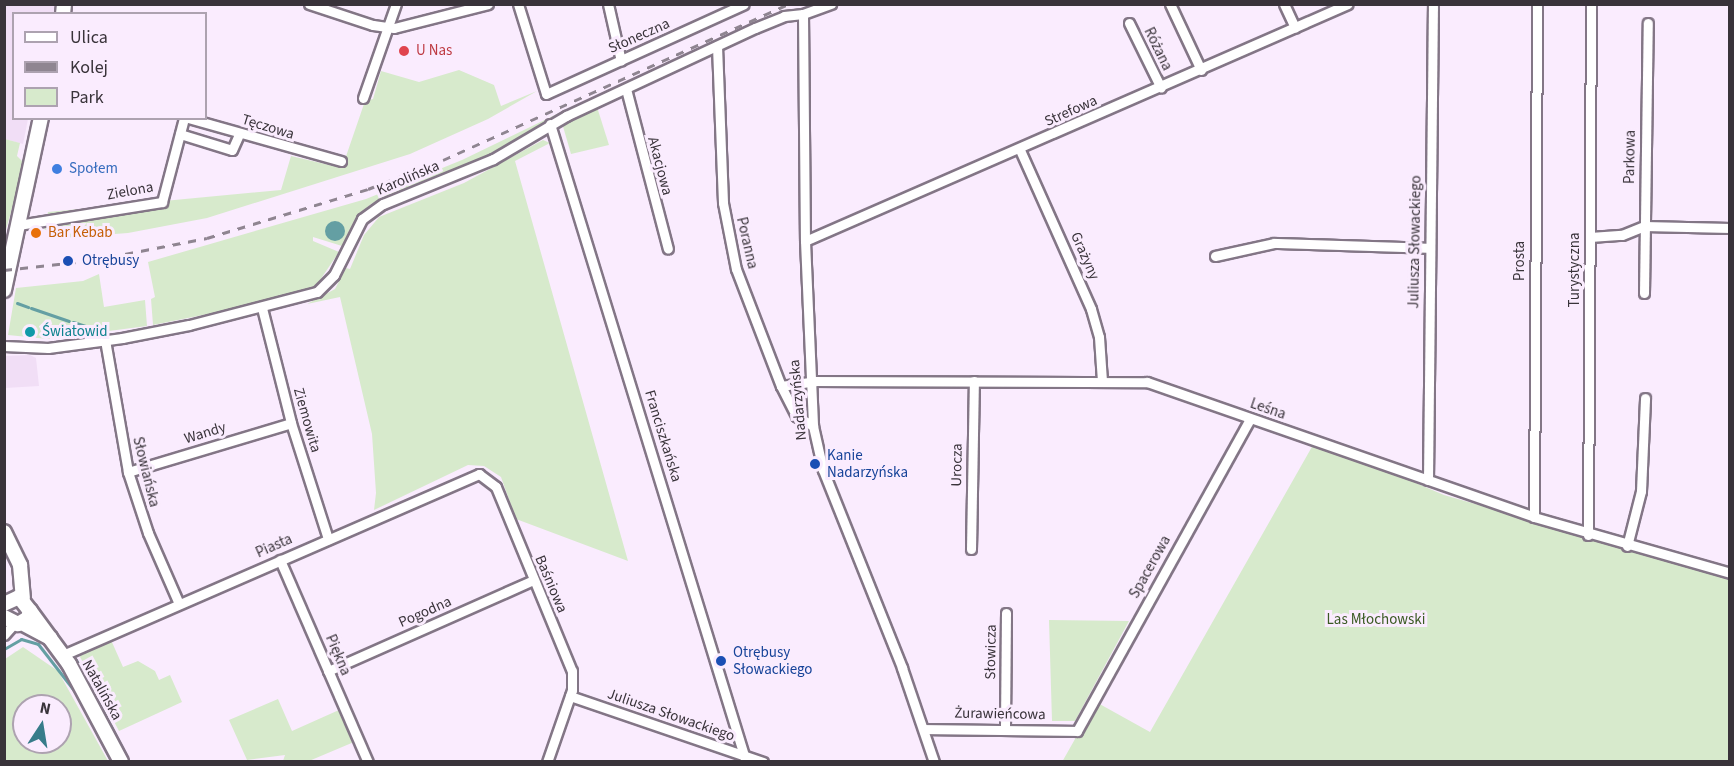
<!DOCTYPE html>
<html>
<head>
<meta charset="utf-8">
<style>
	body { margin:0 }
	#map { position:relative; width:1734px; height:766px; overflow:hidden; background:#faecfe; font-family:"Source Sans 3",sans-serif }
	div>[style] { position:absolute }
	.built>* { inset:0; background:#f1def6 }
	.green>* { inset:0; background:#d7eacc }
	.water>* { inset:0; background:#649fa3 }
	.round { border-radius:50% }
	.stream>* { height:3px; margin:-1.5px; padding:0 1.5px; transform-origin:1.5px; border-radius:1.5px; background:#649fa3 }
	.roads { filter:drop-shadow(2px 0 #837686) drop-shadow(-2px 0 #837686) drop-shadow(0 2px #837686) drop-shadow(0 -2px #837686) }
	.street>* { height:9px; margin:-4.5px; padding:0 4.5px; transform-origin:4.5px; border-radius:4.5px; background:#fff }
	.secondary>* { height:14px; margin:-7px; padding:0 7px; transform-origin:7px; border-radius:7px; background:#fff }
	.rail>* { height:3px; margin-top:-1.5px; transform-origin:0; background:repeating-linear-gradient(90deg,#8f8591 0 8px,transparent 0 16px) }
	.dots>* { width:16px; height:16px; translate:-50% -50%; box-sizing:border-box; border:3px solid #faecfe; border-radius:50% }
	span { translate:-50% -50%; white-space:nowrap; text-align:center; line-height:1.15; -webkit-text-stroke:6px #faecfe; paint-order:stroke }
	.street-label { font-size:15px; color:#39333a }
	.health-label { font-size:15px; color:#be3a42 }
	.left { translate:0 -50%; text-align:left }
	.shop-label { font-size:15px; color:#366cbe }
	.food-label { font-size:15px; color:#c56008 }
	.transit-label { font-size:15px; color:#164399 }
	.culture-label { font-size:15px; color:#0d838f }
	.park-label { font-size:15px; color:#3a5a23 }
	.frame { position:absolute; inset:0; border:6px solid #39333a; pointer-events:none }
	.legend { position:absolute; left:12px; top:12px; width:195px; height:108px; box-sizing:border-box; background:#faecfe; border:2px solid #ada2b0; margin:0; padding:8px 10px; list-style:none; font-size:18px; color:#39333a }
	.legend li { display:flex; align-items:center; gap:12px; height:30px }
	.legend b { width:30px; border:2px solid #ada2b0 }
	.north { position:absolute; left:12px; top:694px; width:60px; height:60px; box-sizing:border-box; background:#faecfe; border:2px solid #ada2b0; border-radius:50%; rotate:12deg; font-size:16px; font-weight:700; line-height:24px; text-align:center; color:#39333a }
	.north::after { content:''; display:block; margin:auto; width:21px; height:27px; background:#377c8a; clip-path:polygon(50% 0,100% 100%,50% 72%,0 100%) }
</style>
</head>
<body>
<div id="map">
	<div class="built">
		<i style="clip-path:polygon(5px 5px,57px 5px,56px 13px,14px 14px,14px 118px,28px 119px,23px 144px,5px 139px)"></i>
		<i style="clip-path:polygon(30px 355px,36px 358px,39px 386px,5px 388px,5px 356px)"></i>
	</div>
	<div class="green">
		<i style="clip-path:polygon(459px 70px,494px 85px,501px 106px,537px 91px,488px 119px,410px 154px,207px 218px,128px 233px,62px 238px,44px 229px,48px 212px,281px 190px,291px 156px,342px 168px,365px 101px,373px 99px,381px 71px,419px 82px)"></i>
		<i style="clip-path:polygon(597px 107px,609px 145px,571px 154px,562px 123px)"></i>
		<i style="clip-path:polygon(563px 111px,482px 159px,371px 204px,356px 217px,342px 246px,313px 237px,313px 241px,339px 252px,316px 286px,243px 307px,153px 325px,151px 299px,155px 297px,148px 262px,366px 199px,462px 160px)"></i>
		<i style="clip-path:polygon(5px 139px,20px 143px,17px 156px,25px 164px,5px 233px)"></i>
		<i style="clip-path:polygon(543px 140px,550px 143px,515px 161px,628px 561px,516px 519px,501px 477px,484px 466px,468px 465px,374px 510px,376px 493px,372px 434px,340px 297px,307px 304px,335px 289px,346px 268px,350px 269px,364px 235px,379px 217px,464px 183px)"></i>
		<i style="clip-path:polygon(99px 274px,104px 307px,145px 300px,147px 326px,48px 339px,8px 335px,16px 288px,83px 281px)"></i>
		<i style="clip-path:polygon(1313px 445px,1369px 463px,1444px 495px,1729px 577px,1729px 761px,1062px 762px,1096px 702px,1150px 732px)"></i>
		<i style="clip-path:polygon(1049px 620px,1129px 621px,1075px 721px,1052px 721px)"></i>
		<i style="clip-path:polygon(111px 640px,123px 667px,138px 661px,155px 671px,159px 680px,170px 675px,182px 702px,119px 731px,79px 655px)"></i>
		<i style="clip-path:polygon(evenodd,23px 647px,58px 671px,108px 761px,5px 761px,5px 659px,23px 647px,24px 706px,60px 706px,60px 742px,24px 742px,24px 706px)"></i>
		<i style="clip-path:polygon(74px 657px,129px 758px,126px 760px,74px 659px)"></i>
		<i style="clip-path:polygon(278px 699px,292px 731px,339px 710px,354px 742px,309px 761px,283px 761px,285px 755px,247px 760px,229px 720px)"></i>
	</div>
	<div class="water">
		<i class="round" style="left:325px;top:221px;width:20px;height:20px"></i>
	</div>
	<div class="stream">
		<i style="left:17px;top:303px;width:12px;rotate:20deg"></i>
		<i style="left:31px;top:308px;width:40px;rotate:18.9deg"></i>
		<i style="left:73px;top:322px;width:26px;rotate:18deg"></i>
		<i style="left:4px;top:649px;width:20px;rotate:-30deg"></i>
		<i style="left:21px;top:639px;width:18px;rotate:16deg"></i>
		<i style="left:38px;top:644px;width:62px;rotate:52.2deg"></i>
		<i style="left:76px;top:693px;width:78px;rotate:62.4deg"></i>
		<i style="left:76px;top:660px;width:110px;rotate:62.3deg"></i>
	</div>
	<div class="roads">
		<div class="street">
			<i style="left:309px;top:4px;width:67px;rotate:18.2deg"></i>
			<i style="left:373px;top:25px;width:21px;rotate:8deg"></i>
			<i style="left:394px;top:28px;width:97px;rotate:-14.3deg"></i>
			<i style="left:518px;top:4px;width:94px;rotate:72.7deg"></i>
			<i style="left:546px;top:94px;width:217px;rotate:-24.4deg"></i>
			<i style="left:608px;top:4px;width:58px;rotate:77.2deg"></i>
			<i style="left:1170px;top:4px;width:73px;rotate:64.8deg"></i>
			<i style="left:1284px;top:4px;width:26px;rotate:65deg"></i>
			<i style="left:803px;top:14px;width:227px;rotate:89.5deg"></i>
			<i style="left:805px;top:241px;width:185px;rotate:87.5deg"></i>
			<i style="left:813px;top:426px;width:45px;rotate:77.2deg"></i>
			<i style="left:823px;top:470px;width:213px;rotate:68.2deg"></i>
			<i style="left:902px;top:668px;width:99px;rotate:71.2deg"></i>
			<i style="left:1129px;top:23px;width:72px;rotate:63.8deg"></i>
			<i style="left:717px;top:46px;width:157px;rotate:87.8deg"></i>
			<i style="left:723px;top:203px;width:67px;rotate:78.9deg"></i>
			<i style="left:736px;top:269px;width:125px;rotate:69deg"></i>
			<i style="left:781px;top:386px;width:34px;rotate:63deg"></i>
			<i style="left:796px;top:416px;width:20px;rotate:30deg"></i>
			<i style="left:626px;top:89px;width:165px;rotate:75.3deg"></i>
			<i style="left:363px;top:98px;width:100px;rotate:-70.7deg"></i>
			<i style="left:188px;top:118px;width:159px;rotate:15.7deg"></i>
			<i style="left:550px;top:124px;width:667px;rotate:72.92deg"></i>
			<i style="left:180px;top:134px;width:54px;rotate:17.1deg"></i>
			<i style="left:232px;top:150px;width:17px;rotate:-66deg"></i>
			<i style="left:1020px;top:150px;width:174px;rotate:65.9deg"></i>
			<i style="left:1091px;top:309px;width:29px;rotate:74deg"></i>
			<i style="left:1099px;top:337px;width:44px;rotate:86.1deg"></i>
			<i style="left:18px;top:225px;width:146px;rotate:-9.1deg"></i>
			<i style="left:162px;top:202px;width:87px;rotate:-75.3deg"></i>
			<i style="left:1590px;top:237px;width:32px;rotate:-4deg"></i>
			<i style="left:1622px;top:235px;width:24px;rotate:-22deg"></i>
			<i style="left:1644px;top:226px;width:86px;rotate:1.3deg"></i>
			<i style="left:805px;top:241px;width:592px;rotate:-23.58deg"></i>
			<i style="left:1215px;top:256px;width:60px;rotate:-12.4deg"></i>
			<i style="left:1274px;top:243px;width:156px;rotate:1.8deg"></i>
			<i style="left:1644px;top:293px;width:270px;rotate:-89.2deg"></i>
			<i style="left:262px;top:308px;width:119px;rotate:75.8deg"></i>
			<i style="left:291px;top:423px;width:122px;rotate:72.3deg"></i>
			<i style="left:105px;top:340px;width:134px;rotate:80.1deg"></i>
			<i style="left:128px;top:472px;width:64px;rotate:71.8deg"></i>
			<i style="left:148px;top:533px;width:77px;rotate:66.4deg"></i>
			<i style="left:4px;top:346px;width:44px;rotate:2.6deg"></i>
			<i style="left:48px;top:348px;width:75px;rotate:-7.7deg"></i>
			<i style="left:122px;top:338px;width:68px;rotate:-11deg"></i>
			<i style="left:189px;top:325px;width:132px;rotate:-14.5deg"></i>
			<i style="left:317px;top:292px;width:24px;rotate:-45deg"></i>
			<i style="left:334px;top:275px;width:63px;rotate:-63.4deg"></i>
			<i style="left:362px;top:219px;width:26px;rotate:-36deg"></i>
			<i style="left:383px;top:204px;width:119px;rotate:-22.2deg"></i>
			<i style="left:493px;top:159px;width:85px;rotate:-30.5deg"></i>
			<i style="left:566px;top:116px;width:208px;rotate:-25deg"></i>
			<i style="left:755px;top:28px;width:31px;rotate:-22deg"></i>
			<i style="left:784px;top:16px;width:19px;rotate:-6deg"></i>
			<i style="left:803px;top:14px;width:30px;rotate:-20deg"></i>
			<i style="left:781px;top:386px;width:36px;rotate:-8deg"></i>
			<i style="left:817px;top:381px;width:330px;rotate:0.2deg"></i>
			<i style="left:1147px;top:382px;width:410px;rotate:19.2deg"></i>
			<i style="left:1534px;top:517px;width:204px;rotate:15.9deg"></i>
			<i style="left:128px;top:472px;width:170px;rotate:-16.7deg"></i>
			<i style="left:1428px;top:480px;width:476px;rotate:-89.4deg"></i>
			<i style="left:1534px;top:517px;width:513px;rotate:-89.66deg"></i>
			<i style="left:1588px;top:535px;width:531px;rotate:-89.68deg"></i>
			<i style="left:1627px;top:546px;width:57px;rotate:-75.7deg"></i>
			<i style="left:1641px;top:491px;width:93px;rotate:-87.5deg"></i>
			<i style="left:971px;top:549px;width:168px;rotate:-89deg"></i>
			<i style="left:280px;top:560px;width:220px;rotate:66.5deg"></i>
			<i style="left:4px;top:635px;width:15px;rotate:-48deg"></i>
			<i style="left:63px;top:655px;width:454px;rotate:-23.5deg"></i>
			<i style="left:479px;top:474px;width:21px;rotate:37deg"></i>
			<i style="left:496px;top:487px;width:199px;rotate:67.6deg"></i>
			<i style="left:572px;top:671px;width:19px;rotate:90deg"></i>
			<i style="left:572px;top:690px;width:76px;rotate:109.1deg"></i>
			<i style="left:328px;top:671px;width:224px;rotate:-23.9deg"></i>
			<i style="left:570px;top:696px;width:204px;rotate:18.9deg"></i>
			<i style="left:1005px;top:727px;width:114px;rotate:-89.5deg"></i>
			<i style="left:924px;top:729px;width:153px;rotate:0.7deg"></i>
			<i style="left:1077px;top:731px;width:357px;rotate:-61deg"></i>
		</div>
		<div class="secondary">
			<i style="left:63px;top:14px;width:10px;rotate:-84deg"></i>
			<i style="left:4px;top:290px;width:176px;rotate:-77.9deg"></i>
			<i style="left:4px;top:532px;width:37px;rotate:64deg"></i>
			<i style="left:20px;top:565px;width:33px;rotate:85deg"></i>
			<i style="left:4px;top:604px;width:17px;rotate:-25deg"></i>
			<i style="left:19px;top:597px;width:18px;rotate:52deg"></i>
			<i style="left:30px;top:611px;width:7px;rotate:106deg"></i>
			<i style="left:28px;top:618px;width:12px;rotate:149deg"></i>
			<i style="left:18px;top:624px;width:16px;rotate:-153deg"></i>
			<i style="left:30px;top:611px;width:66px;rotate:53.7deg"></i>
			<i style="left:69px;top:664px;width:111px;rotate:62deg"></i>
			<i style="left:22px;top:623px;width:32px;rotate:28deg"></i>
		</div>
	</div>
	<div class="rail">
		<i style="left:4px;top:270px;width:91px;rotate:-6.3deg"></i>
		<i style="left:94px;top:260px;width:115px;rotate:-11deg"></i>
		<i style="left:207px;top:238px;width:168px;rotate:-16.9deg"></i>
		<i style="left:368px;top:189px;width:80px;rotate:-21.1deg"></i>
		<i style="left:443px;top:160px;width:380px;rotate:-24.3deg"></i>
	</div>
	<div class="dots">
		<i style="left:404px;top:51px;background:#e0444e"></i>
		<i style="left:57px;top:169px;background:#3f7fe0"></i>
		<i style="left:36px;top:233px;background:#e8710a"></i>
		<i style="left:68px;top:261px;background:#1a4fb4"></i>
		<i style="left:30px;top:332px;background:#0f9aa8"></i>
		<i style="left:815px;top:464px;background:#1a4fb4"></i>
		<i style="left:721px;top:661px;background:#1a4fb4"></i>
	</div>
	<div class="street-label">
		<span style="left:639px;top:36px;rotate:-24deg">Słoneczna</span>
		<span style="left:1158px;top:49px;rotate:64deg">Różana</span>
		<span style="left:1071px;top:111px;rotate:-24deg">Strefowa</span>
		<span style="left:268px;top:127px;rotate:17deg">Tęczowa</span>
		<span style="left:1630px;top:157px;rotate:-89deg">Parkowa</span>
		<span style="left:660px;top:166px;rotate:75deg">Akacjowa</span>
		<span style="left:408px;top:178px;rotate:-23deg">Karolińska</span>
		<span style="left:130px;top:191px;rotate:-10deg">Zielona</span>
		<span style="left:1415px;top:242px;rotate:-89deg">Juliusza Słowackiego</span>
		<span style="left:747px;top:243px;rotate:77deg">Poranna</span>
		<span style="left:1085px;top:256px;rotate:66deg">Grażyny</span>
		<span style="left:1520px;top:261px;rotate:-90deg">Prosta</span>
		<span style="left:1575px;top:270px;rotate:-90deg">Turystyczna</span>
		<span style="left:798px;top:400px;rotate:-95deg">Nadarzyńska</span>
		<span style="left:1268px;top:409px;rotate:19deg">Leśna</span>
		<span style="left:307px;top:420px;rotate:74deg">Ziemowita</span>
		<span style="left:205px;top:433px;rotate:-17deg">Wandy</span>
		<span style="left:663px;top:436px;rotate:73deg">Franciszkańska</span>
		<span style="left:957px;top:465px;rotate:-89deg">Urocza</span>
		<span style="left:146px;top:472px;rotate:76deg">Słowiańska</span>
		<span style="left:274px;top:546px;rotate:-24deg">Piasta</span>
		<span style="left:1150px;top:567px;rotate:-61deg">Spacerowa</span>
		<span style="left:551px;top:584px;rotate:67deg">Baśniowa</span>
		<span style="left:425px;top:612px;rotate:-24deg">Pogodna</span>
		<span style="left:991px;top:652px;rotate:-89deg">Słowicza</span>
		<span style="left:338px;top:655px;rotate:67deg">Piękna</span>
		<span style="left:102px;top:690px;rotate:61deg">Natalińska</span>
		<span style="left:1000px;top:714px;rotate:1deg">Żurawieńcowa</span>
		<span style="left:671px;top:715px;rotate:19deg">Juliusza Słowackiego</span>
	</div>
	<div class="health-label">
		<span class="left" style="left:416px;top:51px">U Nas</span>
	</div>
	<div class="shop-label">
		<span class="left" style="left:69px;top:169px">Społem</span>
	</div>
	<div class="food-label">
		<span class="left" style="left:48px;top:233px">Bar Kebab</span>
	</div>
	<div class="transit-label">
		<span class="left" style="left:82px;top:261px">Otrębusy</span>
		<span class="left" style="left:827px;top:464px">Kanie<br>Nadarzyńska</span>
		<span class="left" style="left:733px;top:661px">Otrębusy<br>Słowackiego</span>
	</div>
	<div class="culture-label">
		<span class="left" style="left:42px;top:332px">Światowid</span>
	</div>
	<div class="park-label">
		<span style="left:1376px;top:620px">Las Młochowski</span>
	</div>
	<div class="frame"></div>
	<ul class="legend">
	<li><b style="height:8px;background:#fff"></b>Ulica</li>
	<li><b style="height:8px;background:#8f8591"></b>Kolej</li>
	<li><b style="height:16px;background:#d7eacc"></b>Park</li>
	</ul>
	<div class="north">N</div>
</div>
</body>
</html>
